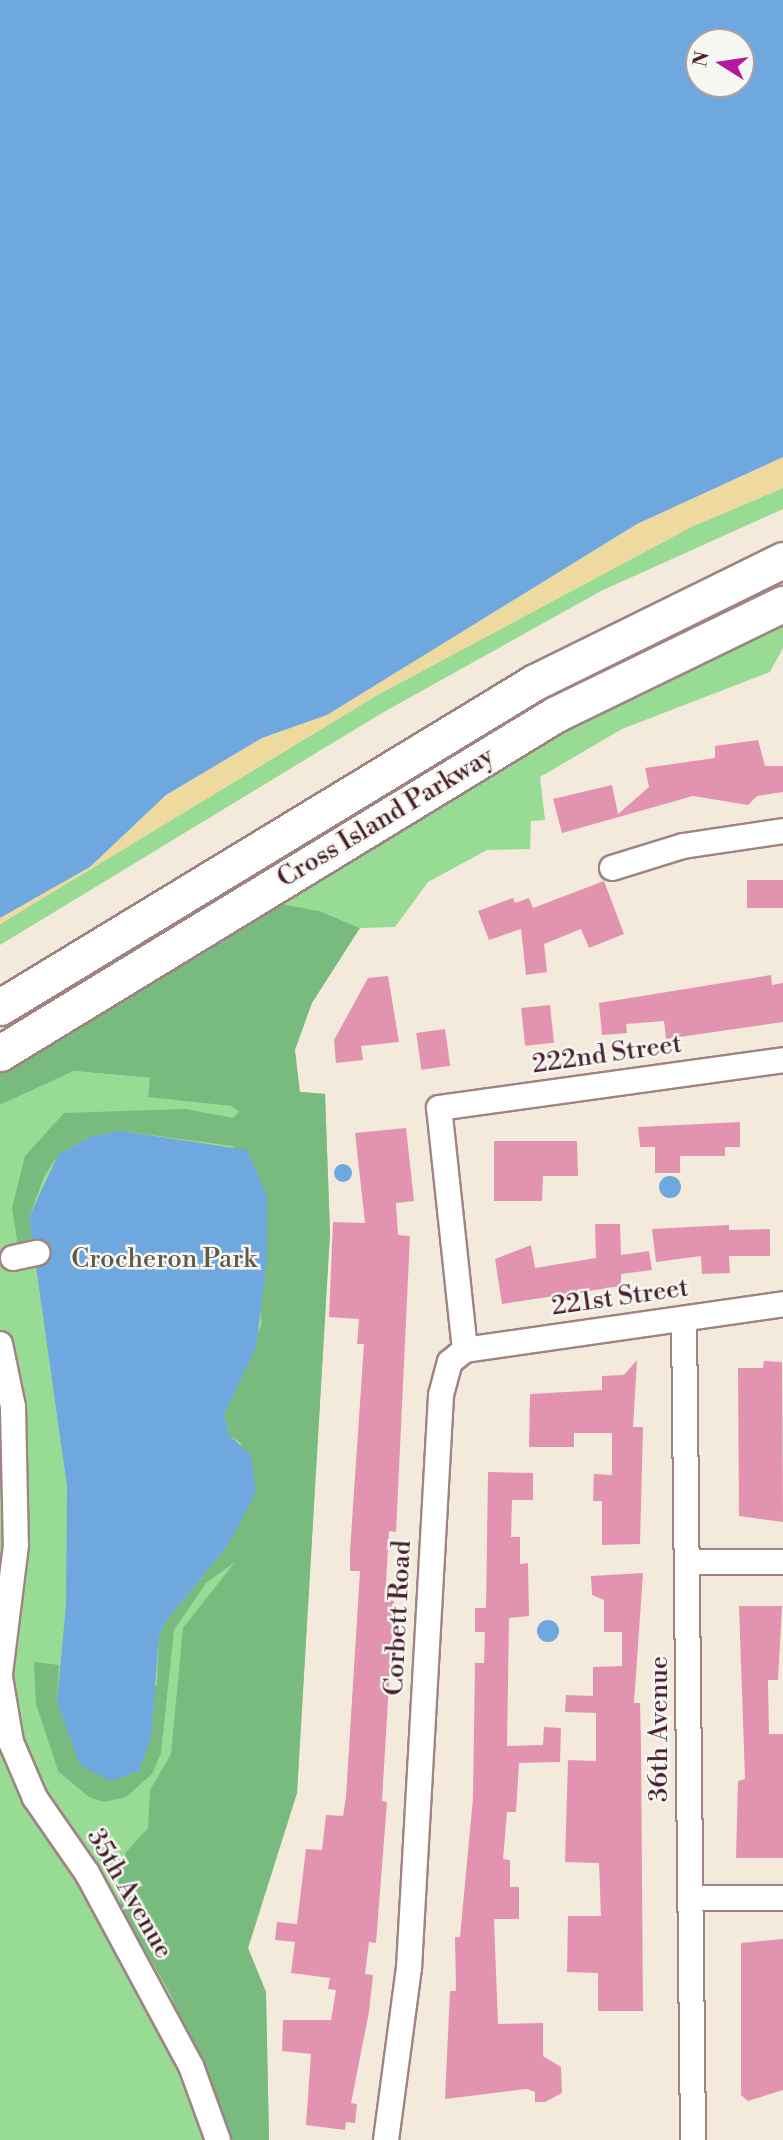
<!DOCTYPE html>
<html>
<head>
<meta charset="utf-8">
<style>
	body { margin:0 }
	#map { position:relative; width:783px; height:2140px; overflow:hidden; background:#f4eadb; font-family:"Libre Bodoni",serif }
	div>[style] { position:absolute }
	.green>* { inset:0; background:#97db94 }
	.forest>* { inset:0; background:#79bb7e }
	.sand>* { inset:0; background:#eeda9e }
	.water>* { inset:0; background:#6fa8df }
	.round { border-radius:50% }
	.building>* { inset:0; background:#e193b0; transform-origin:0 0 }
	.roads { filter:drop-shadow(2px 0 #9f8483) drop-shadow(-2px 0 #9f8483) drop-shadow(0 2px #9f8483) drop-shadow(0 -2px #9f8483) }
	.minor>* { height:24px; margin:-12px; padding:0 12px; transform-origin:12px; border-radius:12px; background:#fff }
	.highway>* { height:35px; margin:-17.5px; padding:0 17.5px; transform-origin:17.5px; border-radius:17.5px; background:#fff }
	span { translate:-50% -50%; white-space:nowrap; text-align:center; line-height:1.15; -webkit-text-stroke:5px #f6f6f2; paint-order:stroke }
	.street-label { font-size:26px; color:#4a1f2b }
	.park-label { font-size:26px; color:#61574a }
	.north { position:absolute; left:685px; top:28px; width:70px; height:70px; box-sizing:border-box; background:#f6f6f2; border:2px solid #b1a0a2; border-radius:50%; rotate:282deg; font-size:19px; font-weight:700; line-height:28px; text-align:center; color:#4a1f2b }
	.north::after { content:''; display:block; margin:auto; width:24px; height:32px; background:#b5179e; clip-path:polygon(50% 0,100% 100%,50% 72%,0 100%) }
</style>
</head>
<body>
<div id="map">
	<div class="green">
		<i style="clip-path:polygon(783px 488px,783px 509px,601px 591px,382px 713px,0 945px,0 924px,379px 694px,693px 526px)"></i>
		<i style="clip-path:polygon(783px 618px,783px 648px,770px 672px,622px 729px,540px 777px,545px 820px,531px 821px,530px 849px,487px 850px,428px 882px,395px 927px,360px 928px,320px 911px,270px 902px,555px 728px)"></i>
		<i style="clip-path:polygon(74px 1071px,325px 1094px,330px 1233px,297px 1793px,248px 1948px,266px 1992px,269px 2140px,0 2140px,0 1105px)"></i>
	</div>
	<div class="forest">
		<i style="clip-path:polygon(270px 902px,320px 911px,360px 928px,312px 1003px,295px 1050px,300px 1092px,325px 1094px,330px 1233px,297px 1793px,248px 1948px,266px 1992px,269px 2140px,230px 2140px,171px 1995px,121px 1908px,118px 1884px,126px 1852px,148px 1828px,150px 1790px,171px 1754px,183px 1628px,235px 1562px,206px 1583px,174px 1630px,161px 1753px,152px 1774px,126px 1797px,104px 1802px,89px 1797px,58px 1771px,36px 1704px,34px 1662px,59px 1665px,57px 1702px,157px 1685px,159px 1636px,166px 1621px,228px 1545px,241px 1443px,229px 1435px,224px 1415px,262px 1323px,233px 1146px,121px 1131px,92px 1136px,58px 1155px,44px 1177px,29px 1217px,36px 1249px,19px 1252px,12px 1208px,25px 1156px,64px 1113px,185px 1109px,233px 1118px,239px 1112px,232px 1106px,148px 1097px,150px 1078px,74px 1071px,0 1105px,0 1066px)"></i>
	</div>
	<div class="sand">
		<i style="clip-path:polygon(783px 457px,783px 488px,693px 526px,379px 694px,0 924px,0 918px,90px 867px,166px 795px,262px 738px,327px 715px,637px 524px)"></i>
	</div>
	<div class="water">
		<i style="clip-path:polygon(evenodd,0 0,783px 0,783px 457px,637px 524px,327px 715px,262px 738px,166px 795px,90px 867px,0 918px,0 0,699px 42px,741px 42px,741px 84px,699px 84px,699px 42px)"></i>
		<i style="clip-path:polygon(121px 1131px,247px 1150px,267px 1196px,267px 1259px,256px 1347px,224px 1415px,229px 1435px,251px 1455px,256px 1492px,228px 1545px,166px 1621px,159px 1636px,151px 1737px,139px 1771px,110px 1781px,80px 1765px,57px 1702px,66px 1604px,67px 1486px,29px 1217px,58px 1155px,92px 1136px)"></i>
		<i class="round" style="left:334px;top:1164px;width:18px;height:18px"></i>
		<i class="round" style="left:659px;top:1176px;width:22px;height:22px"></i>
		<i class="round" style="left:537px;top:1620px;width:22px;height:22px"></i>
	</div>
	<div class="building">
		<i style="clip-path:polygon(758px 740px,765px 766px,783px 766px,783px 792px,757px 796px,748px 805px,693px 796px,562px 833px,553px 799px,612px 785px,618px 814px,649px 787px,645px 768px,715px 758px,715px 746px)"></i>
		<i style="left:783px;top:880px;width:28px;height:36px;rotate:90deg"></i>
		<i style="clip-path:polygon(604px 881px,624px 934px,589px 948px,581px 929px,544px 944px,547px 972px,526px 975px,521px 929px,489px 940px,478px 911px,513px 898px,515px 903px,529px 898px,533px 908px)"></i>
		<i style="clip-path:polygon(771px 975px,772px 985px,783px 983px,783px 1022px,666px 1039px,664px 1021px,626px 1024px,627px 1033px,602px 1035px,599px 1003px)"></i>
		<i style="clip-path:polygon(388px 976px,399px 1042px,361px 1046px,363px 1060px,336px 1063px,334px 1040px,368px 978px)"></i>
		<i style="left:550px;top:1005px;width:38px;height:29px;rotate:84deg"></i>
		<i style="left:445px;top:1029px;width:37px;height:29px;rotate:82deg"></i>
		<i style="clip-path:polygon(740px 1122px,740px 1147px,725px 1147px,725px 1156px,680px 1156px,680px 1173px,655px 1173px,655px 1147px,640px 1147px,638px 1127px)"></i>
		<i style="clip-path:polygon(406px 1128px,414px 1201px,396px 1203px,398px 1235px,410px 1236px,396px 1532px,389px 1531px,385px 1600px,394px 1601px,382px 1801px,387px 1802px,376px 1943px,369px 1942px,365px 1974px,373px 1975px,369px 2012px,351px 2103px,357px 2104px,355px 2123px,346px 2122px,345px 2130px,306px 2125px,311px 2054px,282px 2051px,283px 2020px,331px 2020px,336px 1990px,328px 1989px,330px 1978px,291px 1973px,295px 1942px,275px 1940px,277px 1922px,297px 1924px,306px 1849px,322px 1850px,326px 1815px,343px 1816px,346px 1797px,360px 1571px,350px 1571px,350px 1551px,364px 1344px,357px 1344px,359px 1319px,329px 1317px,333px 1222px,365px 1223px,355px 1133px)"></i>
		<i style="clip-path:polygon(494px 1141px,577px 1141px,578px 1176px,543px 1176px,542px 1201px,494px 1201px)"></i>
		<i style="clip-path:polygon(595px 1224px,620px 1224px,621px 1255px,649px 1251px,652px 1270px,621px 1274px,621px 1286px,502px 1304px,495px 1259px,531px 1245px,535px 1268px,596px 1258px)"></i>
		<i style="clip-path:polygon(729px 1225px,729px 1230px,770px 1229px,770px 1256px,729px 1256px,730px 1273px,702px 1274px,701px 1256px,656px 1262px,652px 1229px)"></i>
		<i style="clip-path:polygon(637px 1360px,633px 1427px,643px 1427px,640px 1544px,602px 1545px,602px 1501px,593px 1501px,594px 1474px,612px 1475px,612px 1433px,574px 1433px,574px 1447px,529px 1447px,530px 1394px,602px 1390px,602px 1376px,624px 1375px)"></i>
		<i style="clip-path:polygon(764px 1361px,782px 1362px,783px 1522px,739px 1516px,738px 1368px,763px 1368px)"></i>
		<i style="clip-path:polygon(488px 1472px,533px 1473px,533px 1500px,512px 1500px,511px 1537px,520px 1537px,520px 1564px,528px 1563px,529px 1616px,509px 1618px,507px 1746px,543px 1745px,544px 1727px,561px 1728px,560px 1762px,519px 1763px,516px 1812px,507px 1812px,503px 1859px,510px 1860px,510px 1887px,519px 1887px,519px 1919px,494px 1919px,498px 2024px,543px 2023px,543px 2056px,561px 2067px,562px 2093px,545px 2102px,535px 2102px,535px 2092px,527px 2089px,445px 2099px,450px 1991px,456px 1991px,455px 1937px,460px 1937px,473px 1798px,475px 1663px,484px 1663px,485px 1632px,475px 1632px,475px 1608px,486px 1608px)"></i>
		<i style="clip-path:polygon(643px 1573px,634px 1703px,640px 1703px,641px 1744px,643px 2011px,598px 2011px,598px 1973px,567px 1972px,568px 1916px,601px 1916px,599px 1863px,565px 1862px,568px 1760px,596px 1761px,596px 1713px,565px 1712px,566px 1695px,593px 1696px,593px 1667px,622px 1666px,622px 1632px,604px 1632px,604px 1600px,592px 1595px,591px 1576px)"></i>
		<i style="clip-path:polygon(739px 1606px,782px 1606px,778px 1680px,768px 1680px,769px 1734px,783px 1734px,783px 1858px,736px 1858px,738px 1781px,745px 1779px)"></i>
		<i style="clip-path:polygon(783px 1939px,783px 2090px,748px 2101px,741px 2095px,741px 1943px)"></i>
	</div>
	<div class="roads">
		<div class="minor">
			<i style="left:612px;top:868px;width:74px;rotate:-17.2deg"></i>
			<i style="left:683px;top:846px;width:101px;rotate:-8.5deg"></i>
			<i style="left:13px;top:1258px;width:25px;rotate:-12deg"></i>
			<i style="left:684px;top:1319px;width:821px;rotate:89.37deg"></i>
			<i style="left:0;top:1344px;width:64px;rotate:78.3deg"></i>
			<i style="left:13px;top:1407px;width:138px;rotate:88.8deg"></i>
			<i style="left:16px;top:1545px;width:129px;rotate:97.1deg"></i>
			<i style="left:465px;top:1350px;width:243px;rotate:-96.1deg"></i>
			<i style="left:439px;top:1108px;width:347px;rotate:-7.9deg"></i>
			<i style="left:465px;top:1350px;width:321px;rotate:-8.2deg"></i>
			<i style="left:689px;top:1562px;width:94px"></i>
			<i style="left:0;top:1677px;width:66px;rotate:80.4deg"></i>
			<i style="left:11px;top:1742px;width:61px;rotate:66.8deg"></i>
			<i style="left:35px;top:1798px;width:91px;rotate:55.3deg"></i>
			<i style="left:87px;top:1873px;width:219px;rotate:61.7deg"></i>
			<i style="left:191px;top:2066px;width:79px;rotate:70deg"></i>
			<i style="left:690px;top:1898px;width:93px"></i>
			<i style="left:386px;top:2140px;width:174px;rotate:-82.4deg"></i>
			<i style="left:409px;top:1968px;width:574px;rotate:-86.8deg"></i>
			<i style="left:441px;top:1395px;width:34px;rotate:-75deg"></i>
			<i style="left:450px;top:1362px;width:19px;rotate:-39deg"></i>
		</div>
		<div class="highway">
			<i style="left:0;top:1007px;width:626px;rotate:-31.28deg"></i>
			<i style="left:535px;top:682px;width:276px;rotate:-26.2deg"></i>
			<i style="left:0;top:1053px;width:651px;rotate:-31.37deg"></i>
			<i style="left:556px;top:714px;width:252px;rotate:-25.9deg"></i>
		</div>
	</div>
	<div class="street-label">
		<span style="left:386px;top:818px;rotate:-31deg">Cross Island Parkway</span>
		<span style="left:607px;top:1055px;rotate:-8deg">222nd Street</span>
		<span style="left:620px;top:1298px;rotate:-8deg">221st Street</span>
		<span style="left:399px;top:1618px;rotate:-87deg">Corbett Road</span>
		<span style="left:660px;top:1729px;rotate:-90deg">36th Avenue</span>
		<span style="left:129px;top:1894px;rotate:60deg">35th Avenue</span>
	</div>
	<div class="park-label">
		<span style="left:164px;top:1260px">Crocheron Park</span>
	</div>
	<div class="north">N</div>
</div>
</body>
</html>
